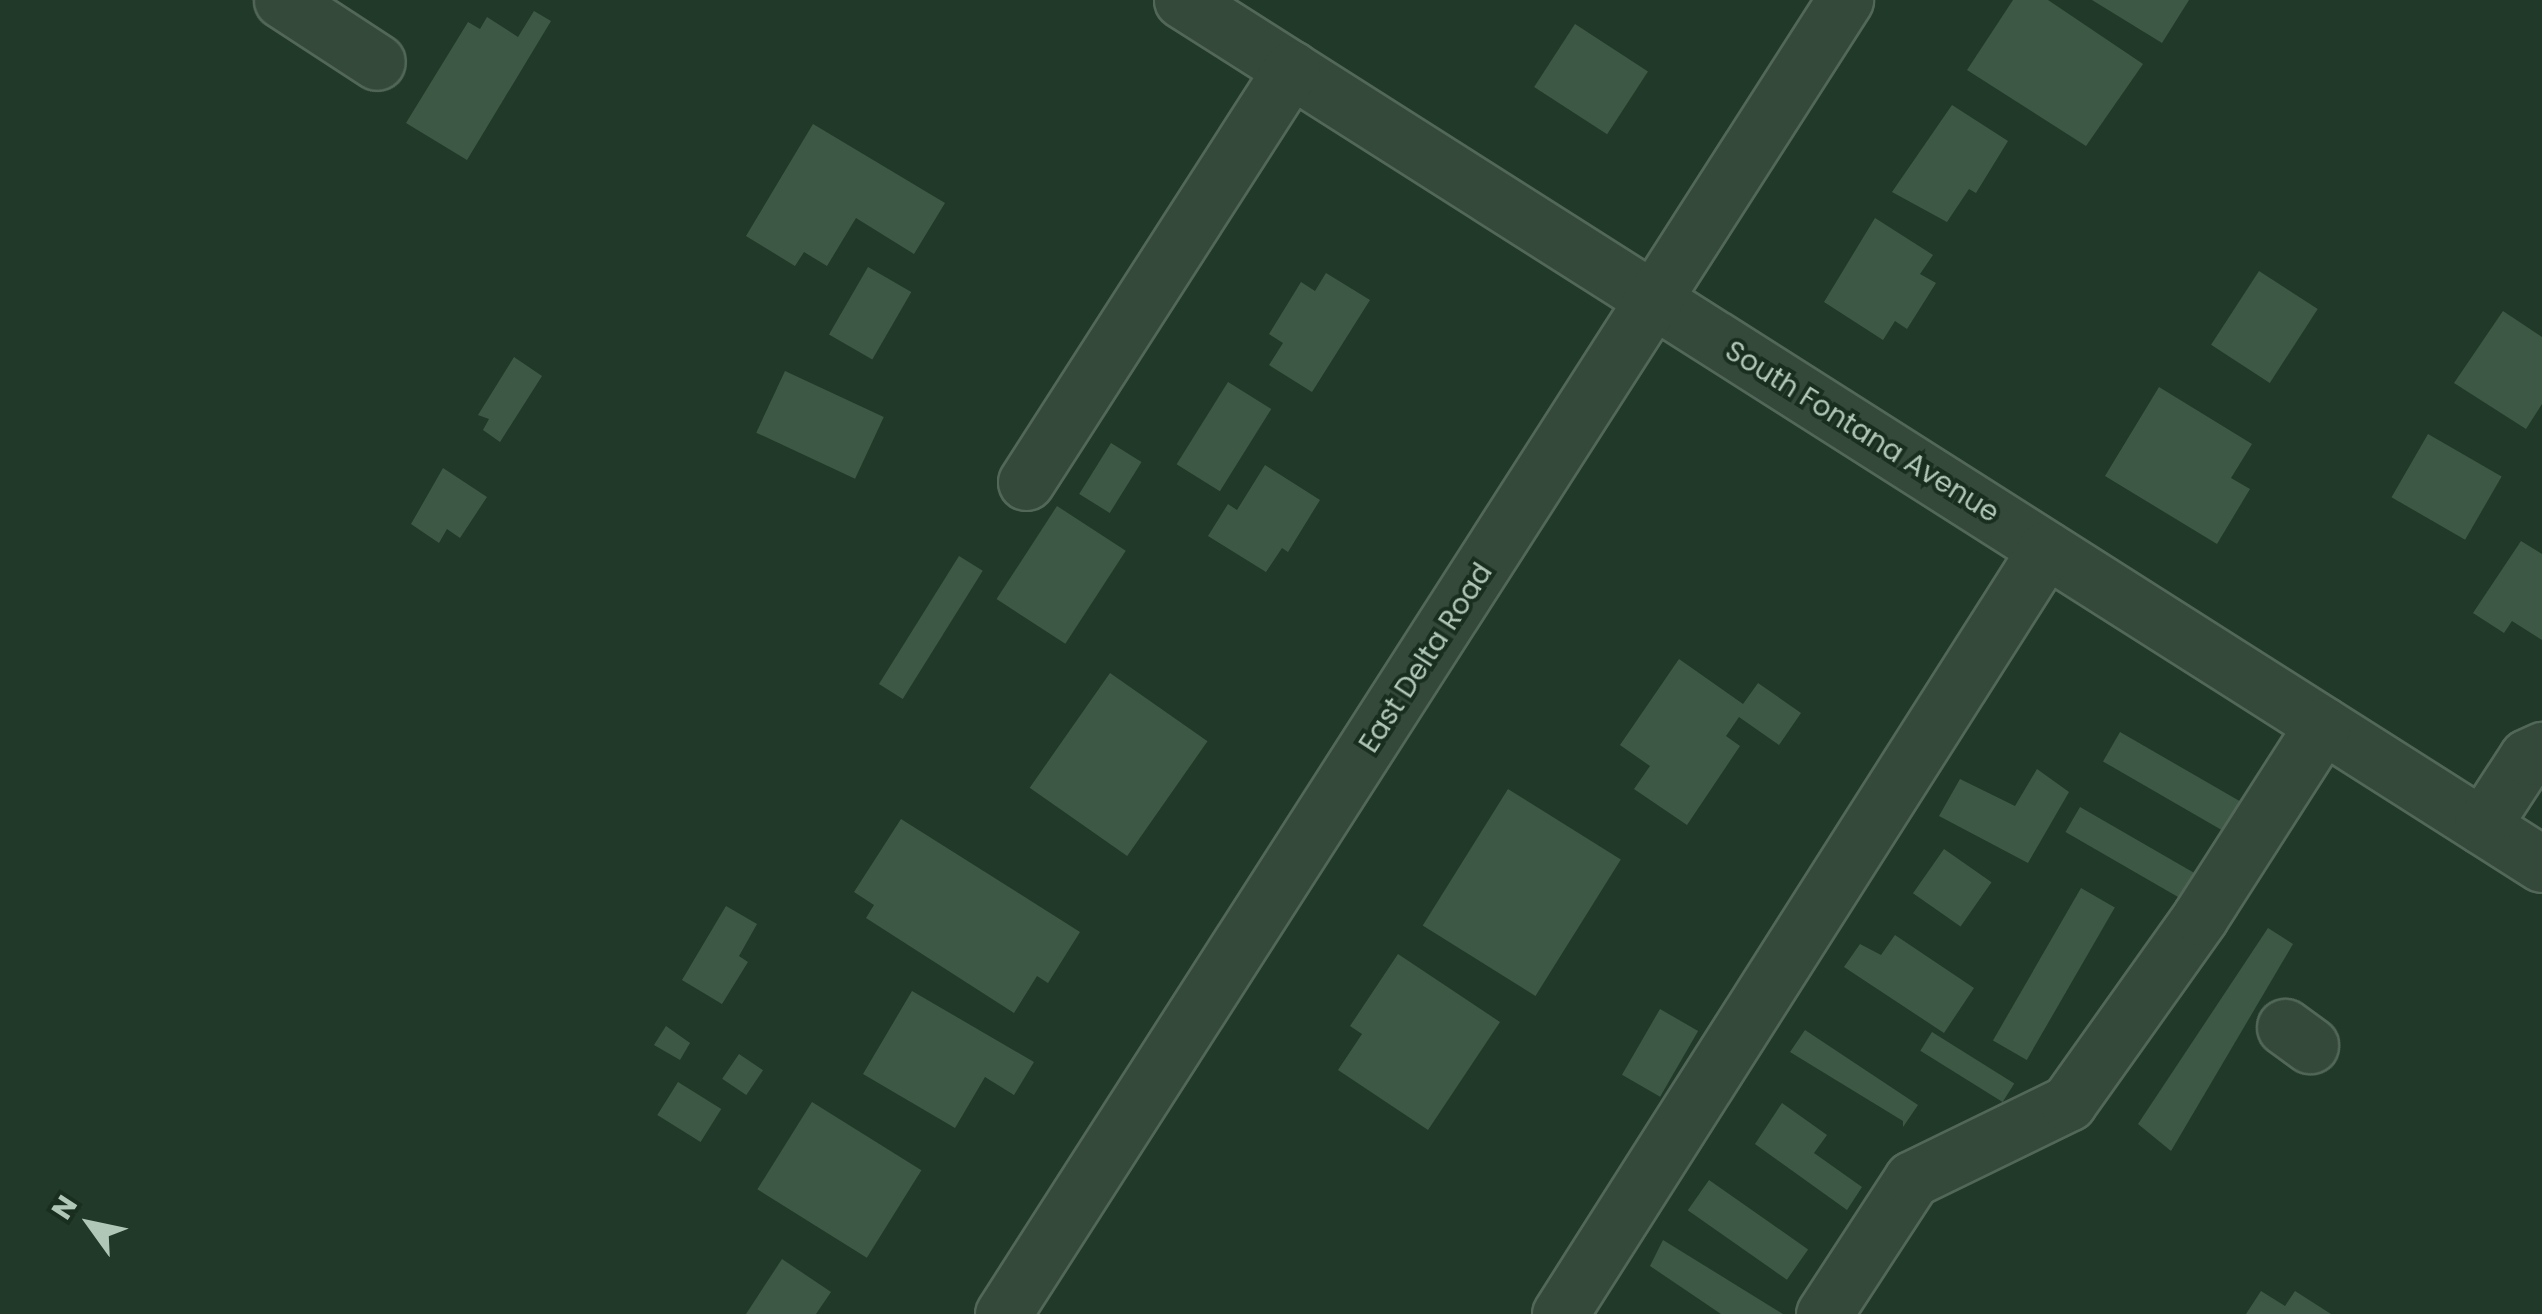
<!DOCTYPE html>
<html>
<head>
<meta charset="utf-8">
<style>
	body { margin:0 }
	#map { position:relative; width:2542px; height:1314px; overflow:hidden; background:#213928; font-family:Poppins,sans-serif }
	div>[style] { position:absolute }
	.building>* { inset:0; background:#3d5945; transform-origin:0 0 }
	.roads { filter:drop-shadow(2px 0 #536759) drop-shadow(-2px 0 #536759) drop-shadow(0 2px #536759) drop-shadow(0 -2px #536759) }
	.minor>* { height:55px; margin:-27.5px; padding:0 27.5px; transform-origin:27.5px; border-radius:27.5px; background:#35493b }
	span { translate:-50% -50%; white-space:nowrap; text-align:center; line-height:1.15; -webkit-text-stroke:8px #1a2e20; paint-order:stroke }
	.street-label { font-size:28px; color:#b0c6b7 }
	.north { position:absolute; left:40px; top:1174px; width:100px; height:100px; -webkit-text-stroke:8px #1a2e20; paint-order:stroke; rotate:303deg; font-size:28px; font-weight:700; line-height:40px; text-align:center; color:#b0c6b7 }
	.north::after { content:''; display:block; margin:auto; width:35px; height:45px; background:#b0c6b7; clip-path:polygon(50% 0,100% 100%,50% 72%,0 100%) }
</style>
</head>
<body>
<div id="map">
	<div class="building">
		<i style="clip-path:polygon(2013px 0,2048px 0,2143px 64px,2086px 146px,1967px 70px)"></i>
		<i style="clip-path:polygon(2092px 0,2189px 0,2162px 43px)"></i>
		<i style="clip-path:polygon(534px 11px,551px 21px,467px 160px,406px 123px,468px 22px,480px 29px,487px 17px,518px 37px)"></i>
		<i style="left:1575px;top:24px;width:87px;height:75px;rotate:33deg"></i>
		<i style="clip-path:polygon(1952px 105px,2008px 141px,1976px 193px,1969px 189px,1947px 222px,1892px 192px)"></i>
		<i style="clip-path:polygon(813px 124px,945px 203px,914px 254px,856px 218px,827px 266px,804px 252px,795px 266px,746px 236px)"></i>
		<i style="clip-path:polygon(1875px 218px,1933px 255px,1920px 274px,1936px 283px,1907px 329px,1895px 321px,1883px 340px,1824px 302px)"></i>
		<i style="left:868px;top:267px;width:50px;height:78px;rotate:30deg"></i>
		<i style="left:2259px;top:271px;width:70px;height:88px;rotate:33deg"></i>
		<i style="clip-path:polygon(1326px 273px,1370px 300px,1312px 392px,1269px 365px,1283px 343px,1269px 334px,1301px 282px,1315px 291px)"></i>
		<i style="clip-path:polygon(2503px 311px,2542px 337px,2542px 404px,2526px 429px,2454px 383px)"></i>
		<i style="clip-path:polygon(514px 357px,542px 376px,500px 442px,483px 430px,489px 419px,478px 415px)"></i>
		<i style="left:785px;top:371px;width:109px;height:68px;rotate:25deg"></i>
		<i style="left:1228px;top:382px;width:51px;height:97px;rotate:32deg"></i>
		<i style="clip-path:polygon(2159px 387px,2252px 444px,2231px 478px,2250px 489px,2217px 544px,2105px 476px)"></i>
		<i style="left:2428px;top:434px;width:85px;height:73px;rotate:30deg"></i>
		<i style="left:1111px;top:443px;width:36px;height:60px;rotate:32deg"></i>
		<i style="clip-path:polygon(1265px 465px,1320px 500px,1288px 552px,1282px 548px,1266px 572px,1208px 536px,1228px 504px,1237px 510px)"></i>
		<i style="clip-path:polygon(443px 468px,487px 497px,460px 538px,447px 529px,439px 543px,411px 524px)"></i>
		<i style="left:1057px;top:506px;width:82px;height:111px;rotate:33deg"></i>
		<i style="clip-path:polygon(2521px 541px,2542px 554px,2542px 640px,2512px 621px,2504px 633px,2473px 613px)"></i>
		<i style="left:959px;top:556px;width:28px;height:151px;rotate:32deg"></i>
		<i style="clip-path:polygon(1679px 659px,1743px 704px,1758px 683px,1801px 713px,1779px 745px,1739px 717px,1726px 736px,1740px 746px,1687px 825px,1634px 789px,1650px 766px,1620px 745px)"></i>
		<i style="left:1110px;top:673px;width:119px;height:140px;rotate:35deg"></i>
		<i style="left:2120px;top:732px;width:143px;height:34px;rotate:30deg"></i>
		<i style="clip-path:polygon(2037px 769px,2069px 792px,2028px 863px,1939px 816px,1960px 779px,2015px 806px)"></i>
		<i style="left:1508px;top:789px;width:133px;height:161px;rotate:32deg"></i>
		<i style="left:2080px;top:807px;width:132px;height:29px;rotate:30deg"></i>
		<i style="clip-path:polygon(901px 819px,1080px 932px,1048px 983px,1037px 976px,1014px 1013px,866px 918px,874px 905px,854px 892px)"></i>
		<i style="left:1944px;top:849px;width:58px;height:54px;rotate:35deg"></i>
		<i style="left:2081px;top:888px;width:39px;height:176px;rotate:30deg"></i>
		<i style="clip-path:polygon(726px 906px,757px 924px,739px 956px,748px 962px,722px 1004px,682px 980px)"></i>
		<i style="clip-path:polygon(2268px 928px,2293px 944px,2171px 1151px,2138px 1124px)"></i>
		<i style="clip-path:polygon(1895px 935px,1974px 988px,1944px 1033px,1844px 967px,1860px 944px,1881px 955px)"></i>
		<i style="clip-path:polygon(1398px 954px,1500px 1022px,1428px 1130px,1338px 1070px,1362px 1034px,1350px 1026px)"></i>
		<i style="clip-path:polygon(912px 991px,1034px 1062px,1014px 1095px,985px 1077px,955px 1128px,863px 1074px)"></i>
		<i style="left:1660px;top:1009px;width:44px;height:76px;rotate:30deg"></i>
		<i style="clip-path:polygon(666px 1026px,690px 1043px,680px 1060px,654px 1045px)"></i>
		<i style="clip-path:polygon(1805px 1030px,1918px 1105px,1903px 1127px,1903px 1121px,1790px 1052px)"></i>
		<i style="left:1932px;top:1032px;width:97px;height:22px;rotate:32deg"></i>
		<i style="left:739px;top:1054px;width:29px;height:30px;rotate:34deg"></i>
		<i style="left:678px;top:1082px;width:51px;height:39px;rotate:32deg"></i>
		<i style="left:812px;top:1102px;width:129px;height:103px;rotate:32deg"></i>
		<i style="clip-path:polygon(1782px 1103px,1827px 1135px,1814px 1153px,1862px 1187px,1847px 1210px,1755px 1144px)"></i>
		<i style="left:1709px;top:1180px;width:121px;height:37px;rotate:35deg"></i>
		<i style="clip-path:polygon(1663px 1240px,1783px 1314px,1721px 1314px,1650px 1266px)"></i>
		<i style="clip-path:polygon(782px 1259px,831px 1292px,816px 1314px,746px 1314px)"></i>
		<i style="clip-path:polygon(2261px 1291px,2285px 1306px,2295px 1291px,2331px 1314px,2246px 1314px)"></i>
	</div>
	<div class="roads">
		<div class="minor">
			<i style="left:282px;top:0;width:113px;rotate:33.1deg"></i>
			<i style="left:1182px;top:0;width:1611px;rotate:32.43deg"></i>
			<i style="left:1026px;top:482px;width:491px;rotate:-57.3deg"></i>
			<i style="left:2482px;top:826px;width:82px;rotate:-56.9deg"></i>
			<i style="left:2527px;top:757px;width:17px;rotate:-25deg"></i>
			<i style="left:2285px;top:1027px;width:31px;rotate:36deg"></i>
			<i style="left:1003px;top:1314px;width:1561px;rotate:-57.35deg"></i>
			<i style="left:1560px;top:1314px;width:906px;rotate:-57.57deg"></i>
			<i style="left:1824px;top:1314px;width:161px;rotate:-56.9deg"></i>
			<i style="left:1912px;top:1179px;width:174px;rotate:-26deg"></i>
			<i style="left:2068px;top:1103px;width:228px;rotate:-54.6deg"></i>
			<i style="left:2200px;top:917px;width:228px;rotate:-57.4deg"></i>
		</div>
	</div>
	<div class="street-label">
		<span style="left:1862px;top:432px;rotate:32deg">South Fontana Avenue</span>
		<span style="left:1426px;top:658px;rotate:-57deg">East Delta Road</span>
	</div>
	<div class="north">N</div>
</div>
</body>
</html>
